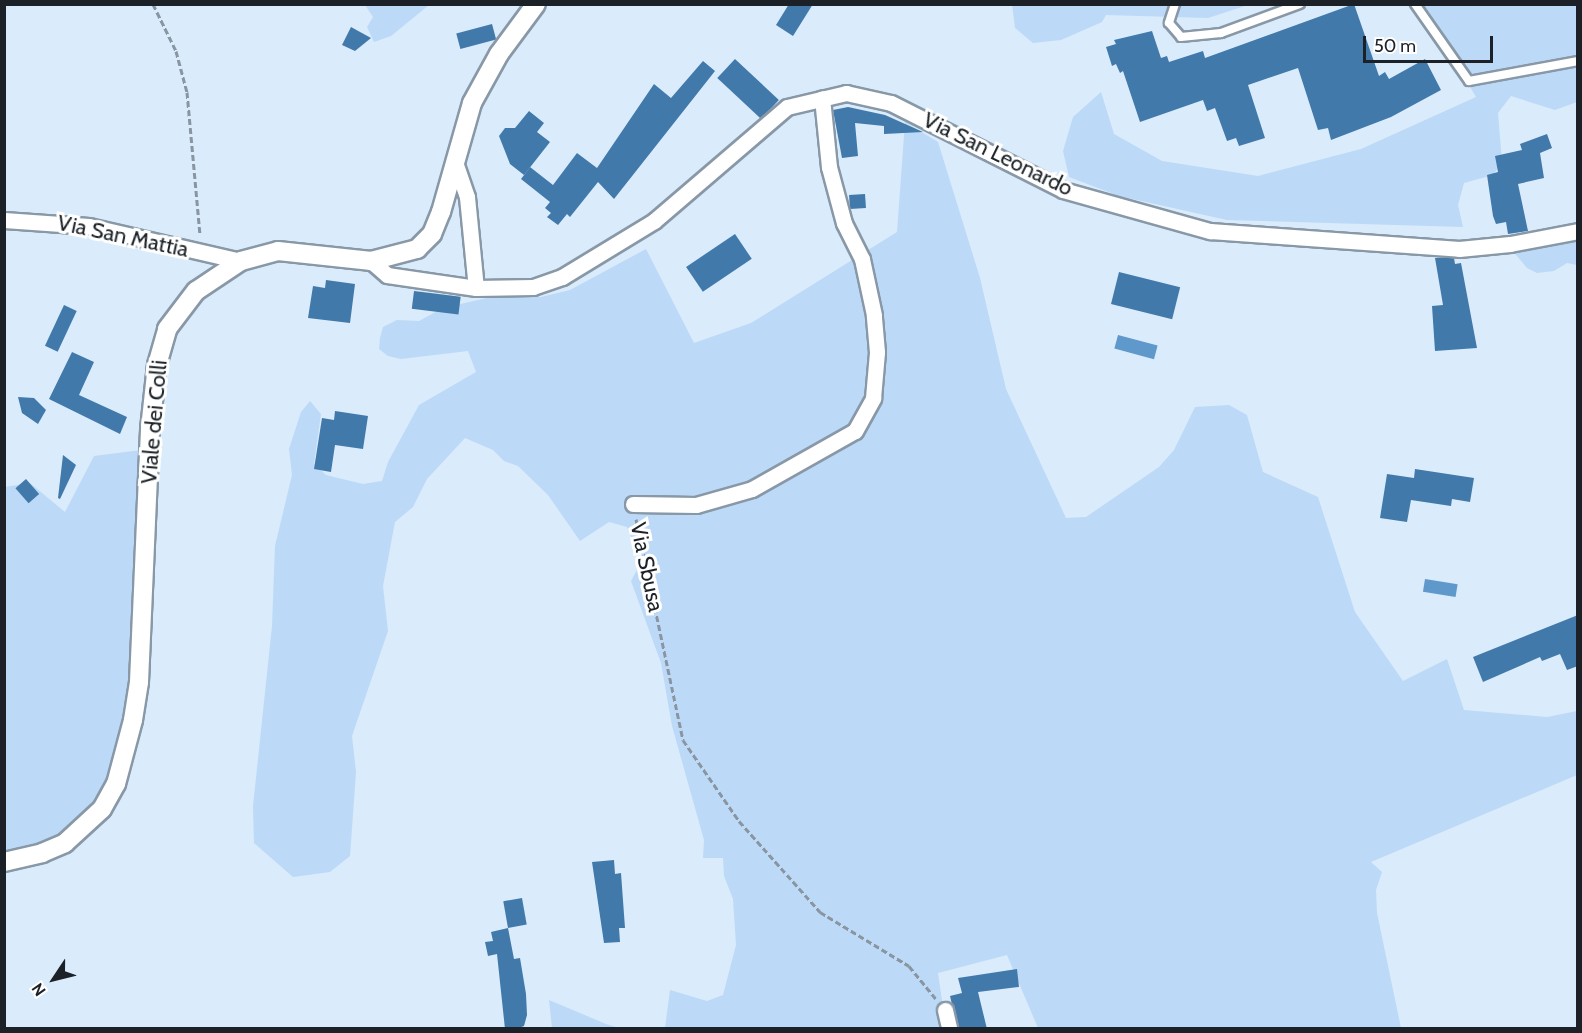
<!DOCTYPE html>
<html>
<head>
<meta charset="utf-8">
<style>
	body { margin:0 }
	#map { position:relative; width:1582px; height:1033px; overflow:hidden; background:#daebfb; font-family:Cabin,sans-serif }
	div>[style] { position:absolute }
	.green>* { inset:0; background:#bcdaf7 }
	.water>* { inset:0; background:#5f98cb; transform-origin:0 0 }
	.building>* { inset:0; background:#4179aa; transform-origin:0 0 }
	.path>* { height:3px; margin-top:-1.5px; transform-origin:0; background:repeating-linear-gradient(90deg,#8995a1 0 6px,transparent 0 9px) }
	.roads { filter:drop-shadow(2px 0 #8898a7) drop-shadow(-2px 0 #8898a7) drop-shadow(0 2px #8898a7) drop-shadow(0 -2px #8898a7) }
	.service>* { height:8px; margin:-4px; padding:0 4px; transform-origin:4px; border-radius:4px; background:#fff }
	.minor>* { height:15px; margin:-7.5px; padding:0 7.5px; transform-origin:7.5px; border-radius:7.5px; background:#fff }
	.tertiary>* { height:18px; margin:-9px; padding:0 9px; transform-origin:9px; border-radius:9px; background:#fff }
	span { translate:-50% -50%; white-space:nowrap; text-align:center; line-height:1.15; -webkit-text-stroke:6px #fff; paint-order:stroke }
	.street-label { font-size:22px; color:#1b2126 }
	.frame { position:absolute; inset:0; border:6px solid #1b2126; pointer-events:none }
	.north { position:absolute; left:24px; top:949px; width:60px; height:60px; -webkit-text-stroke:4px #fff; paint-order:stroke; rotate:235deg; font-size:16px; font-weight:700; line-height:24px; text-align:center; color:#1b2126 }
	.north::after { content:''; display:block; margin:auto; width:21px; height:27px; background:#1b2126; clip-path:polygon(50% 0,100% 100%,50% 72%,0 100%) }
	.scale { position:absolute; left:1363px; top:36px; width:130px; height:27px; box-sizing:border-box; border:3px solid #1b2126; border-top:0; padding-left:8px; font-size:18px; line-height:21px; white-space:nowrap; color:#1b2126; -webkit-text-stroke:4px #fff; paint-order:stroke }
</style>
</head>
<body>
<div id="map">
	<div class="green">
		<i style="clip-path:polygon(1012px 4px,1248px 5px,1208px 18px,1106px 15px,1102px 22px,1061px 40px,1033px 43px,1015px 28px)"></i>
		<i style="clip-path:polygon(365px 5px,429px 5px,391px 36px,374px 42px,367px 27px,373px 17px)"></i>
		<i style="clip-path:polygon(1422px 5px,1577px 5px,1577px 102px,1555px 110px,1511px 96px,1498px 113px,1502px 162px,1493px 175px,1464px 183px,1458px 205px,1463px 227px,1227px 220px,1119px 196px,1069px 177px,1063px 151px,1073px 117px,1101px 92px,1114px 134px,1162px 161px,1258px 176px,1361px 149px,1476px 97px)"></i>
		<i style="clip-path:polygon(905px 122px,938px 142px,980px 278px,1006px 389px,1066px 518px,1086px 517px,1159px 467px,1174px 450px,1195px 407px,1229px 405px,1247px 415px,1263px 472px,1318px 497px,1355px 612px,1403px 681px,1447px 659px,1464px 710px,1547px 717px,1577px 711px,1577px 775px,1371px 862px,1382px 872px,1376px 890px,1377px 913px,1401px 1028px,1038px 1028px,1007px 955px,938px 973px,946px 1028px,665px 1028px,670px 990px,707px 1001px,723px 995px,736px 945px,733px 899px,724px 876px,723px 858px,703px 858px,704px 840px,672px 726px,661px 663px,631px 581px,638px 568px,634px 544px,627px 527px,609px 522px,580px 541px,548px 495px,518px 466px,504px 461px,493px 450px,465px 438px,427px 479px,413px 507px,395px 522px,383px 586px,388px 631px,352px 736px,356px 772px,350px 856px,330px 872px,293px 877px,254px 843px,253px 806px,272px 626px,275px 546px,292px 475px,289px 449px,301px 412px,310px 401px,321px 414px,314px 464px,326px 475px,363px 484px,382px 481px,388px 462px,419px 405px,476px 372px,468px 351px,401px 359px,388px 356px,379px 349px,380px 338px,383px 327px,397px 320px,419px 321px,443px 308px,491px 297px,541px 297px,570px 290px,646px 249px,694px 343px,751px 323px,897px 232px)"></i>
		<i style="clip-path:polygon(1577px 240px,1577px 265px,1567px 263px,1554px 271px,1537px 273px,1527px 268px,1512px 250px)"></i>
		<i style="clip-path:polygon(141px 450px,130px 708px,122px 746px,99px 801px,66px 833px,34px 846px,5px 851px,4px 487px,30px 483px,65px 512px,94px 456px)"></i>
		<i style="clip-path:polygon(549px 1000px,606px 1024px,619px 1028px,552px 1028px)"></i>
	</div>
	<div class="water">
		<i style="left:1118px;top:335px;width:41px;height:14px;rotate:15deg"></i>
		<i style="left:1425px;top:579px;width:33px;height:13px;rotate:9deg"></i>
	</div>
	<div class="building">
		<i style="clip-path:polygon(789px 4px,813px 4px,793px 36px,776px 25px)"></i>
		<i style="clip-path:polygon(1354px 4px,1379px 76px,1385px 72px,1389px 79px,1425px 59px,1441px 90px,1391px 117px,1331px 140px,1328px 128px,1318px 130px,1298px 68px,1248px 85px,1265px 138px,1239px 146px,1236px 138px,1227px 141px,1215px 108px,1207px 111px,1203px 100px,1140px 122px,1123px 71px,1120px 73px,1116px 64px,1112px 66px,1106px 47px,1116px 44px,1114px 40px,1152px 31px,1161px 58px,1167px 56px,1169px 62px,1203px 51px,1205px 58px)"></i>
		<i style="left:492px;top:24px;width:16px;height:37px;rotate:75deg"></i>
		<i style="clip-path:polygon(351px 27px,371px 38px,355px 51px,342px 45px)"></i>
		<i style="left:735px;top:59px;width:60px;height:26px;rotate:43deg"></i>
		<i style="clip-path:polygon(703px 61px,715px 71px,614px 199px,598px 182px,570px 217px,567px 214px,558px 225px,547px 217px,551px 213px,545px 208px,550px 202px,521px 179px,530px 167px,553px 185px,577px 153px,597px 168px,654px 84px,671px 98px)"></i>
		<i style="clip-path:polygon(848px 107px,885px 115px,923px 132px,884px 134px,884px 126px,855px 123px,858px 156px,842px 158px,833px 110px)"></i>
		<i style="clip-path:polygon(529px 111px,544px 123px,537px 132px,550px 142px,524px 175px,510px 164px,499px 136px,505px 128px,515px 128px)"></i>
		<i style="clip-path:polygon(1547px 134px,1552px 148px,1540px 153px,1544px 178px,1518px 184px,1528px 231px,1508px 234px,1506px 222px,1496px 224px,1493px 216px,1487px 175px,1498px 172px,1495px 156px,1522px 150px,1520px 144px)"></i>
		<i style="left:865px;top:194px;width:14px;height:16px;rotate:86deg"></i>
		<i style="left:735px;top:234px;width:30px;height:59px;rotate:56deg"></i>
		<i style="clip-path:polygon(1435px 258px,1454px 258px,1455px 264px,1461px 263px,1477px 348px,1435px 351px,1432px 306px,1443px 305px)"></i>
		<i style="left:1119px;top:272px;width:63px;height:33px;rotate:14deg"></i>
		<i style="clip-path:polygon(326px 280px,355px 284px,350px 323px,308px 318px,313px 286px,325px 288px)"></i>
		<i style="left:414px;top:291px;width:47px;height:18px;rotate:7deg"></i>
		<i style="left:64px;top:305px;width:14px;height:45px;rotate:25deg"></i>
		<i style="clip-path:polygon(72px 352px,94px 362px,79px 395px,127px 417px,120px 434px,49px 399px)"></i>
		<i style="clip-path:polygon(18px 397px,34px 398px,46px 410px,38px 424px,22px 413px)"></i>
		<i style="clip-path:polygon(335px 411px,368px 416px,363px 449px,335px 445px,331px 472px,314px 469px,322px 418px,334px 420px)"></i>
		<i style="clip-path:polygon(63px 455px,76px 465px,60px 499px,58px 498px)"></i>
		<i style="clip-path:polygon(1415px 469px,1474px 478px,1470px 502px,1452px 499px,1451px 506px,1411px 500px,1407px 522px,1380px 518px,1387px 474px,1414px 478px)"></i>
		<i style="left:26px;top:479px;width:20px;height:14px;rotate:49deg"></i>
		<i style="clip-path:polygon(1578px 615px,1578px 666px,1567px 670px,1560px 654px,1542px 661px,1540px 657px,1483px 682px,1473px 657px)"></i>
		<i style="clip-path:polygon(614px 860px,615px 874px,621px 873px,625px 928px,619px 928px,620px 942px,604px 943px,592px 862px)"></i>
		<i style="left:522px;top:898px;width:27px;height:19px;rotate:80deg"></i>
		<i style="clip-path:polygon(508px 928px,514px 959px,520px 958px,526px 994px,527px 1015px,524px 1026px,516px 1029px,505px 1029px,497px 954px,488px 956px,485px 942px,493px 941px,491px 932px)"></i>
		<i style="clip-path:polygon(1017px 969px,1019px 987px,978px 992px,987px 1029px,958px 1029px,950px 996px,962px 993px,958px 978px)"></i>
	</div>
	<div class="path">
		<i style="left:153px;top:4px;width:52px;rotate:63.9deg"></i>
		<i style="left:176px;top:51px;width:42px;rotate:75deg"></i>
		<i style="left:187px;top:92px;width:144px;rotate:84.8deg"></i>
		<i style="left:636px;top:519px;width:226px;rotate:78deg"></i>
		<i style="left:683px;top:740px;width:98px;rotate:55.3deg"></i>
		<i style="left:739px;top:821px;width:122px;rotate:48.3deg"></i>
		<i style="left:820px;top:912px;width:104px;rotate:31.2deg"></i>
		<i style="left:909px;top:966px;width:43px;rotate:50.7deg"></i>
	</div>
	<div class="roads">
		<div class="service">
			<i style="left:1175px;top:4px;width:20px;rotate:108deg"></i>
			<i style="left:1169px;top:23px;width:18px;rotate:49deg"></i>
			<i style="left:1181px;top:37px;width:40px;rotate:-5.7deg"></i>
			<i style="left:1221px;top:33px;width:84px;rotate:-20.2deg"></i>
			<i style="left:1415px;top:4px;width:94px;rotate:55deg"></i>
			<i style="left:1469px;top:81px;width:111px;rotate:-10.4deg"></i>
		</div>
		<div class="minor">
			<i style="left:455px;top:162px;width:37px;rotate:71deg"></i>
			<i style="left:467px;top:197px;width:91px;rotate:84.4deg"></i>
			<i style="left:4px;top:220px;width:85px;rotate:4deg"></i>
			<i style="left:89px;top:226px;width:156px;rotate:13deg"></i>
			<i style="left:371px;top:261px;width:21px;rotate:41deg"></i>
			<i style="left:387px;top:275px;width:90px;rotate:8.3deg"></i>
			<i style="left:476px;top:288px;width:57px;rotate:-1deg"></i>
			<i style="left:533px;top:287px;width:31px;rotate:-19deg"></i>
			<i style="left:562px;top:277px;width:108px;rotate:-31.3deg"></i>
			<i style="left:654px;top:221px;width:175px;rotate:-40.6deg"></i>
			<i style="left:787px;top:107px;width:61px;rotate:-13.3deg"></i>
			<i style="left:846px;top:93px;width:46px;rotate:12.5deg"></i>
			<i style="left:891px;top:103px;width:193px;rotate:26.8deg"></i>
			<i style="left:1063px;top:190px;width:153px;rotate:15.6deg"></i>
			<i style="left:1210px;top:231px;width:250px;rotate:4.1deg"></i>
			<i style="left:1459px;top:249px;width:51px;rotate:-5.6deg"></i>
			<i style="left:1510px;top:244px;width:69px;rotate:-10.8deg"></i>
			<i style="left:633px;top:504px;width:63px;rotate:0.9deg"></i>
			<i style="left:696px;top:505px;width:58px;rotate:-15.9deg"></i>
			<i style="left:752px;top:489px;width:118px;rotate:-29.4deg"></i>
			<i style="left:855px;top:431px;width:38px;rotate:-61deg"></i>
			<i style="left:873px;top:398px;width:46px;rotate:-85deg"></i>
			<i style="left:877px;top:352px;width:37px;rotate:-95deg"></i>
			<i style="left:874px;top:315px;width:57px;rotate:-102.1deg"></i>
			<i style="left:862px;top:259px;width:40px;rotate:-116.6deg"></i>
			<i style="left:844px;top:223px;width:58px;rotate:-105deg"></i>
			<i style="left:829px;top:167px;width:69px;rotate:-95.8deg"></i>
			<i style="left:945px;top:1010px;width:18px;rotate:77deg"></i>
		</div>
		<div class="tertiary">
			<i style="left:4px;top:862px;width:39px;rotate:-13deg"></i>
			<i style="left:42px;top:853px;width:25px;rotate:-23deg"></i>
			<i style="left:65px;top:843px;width:50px;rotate:-42.6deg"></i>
			<i style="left:102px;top:809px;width:29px;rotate:-61deg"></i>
			<i style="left:116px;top:784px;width:66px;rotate:-75.1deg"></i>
			<i style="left:133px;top:720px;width:38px;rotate:-81deg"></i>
			<i style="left:139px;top:682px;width:253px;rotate:-87.5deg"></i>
			<i style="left:150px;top:429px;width:64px;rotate:-83.8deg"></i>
			<i style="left:157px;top:365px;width:37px;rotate:-74deg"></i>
			<i style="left:167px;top:329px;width:48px;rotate:-52.7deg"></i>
			<i style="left:196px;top:291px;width:54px;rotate:-33.7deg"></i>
			<i style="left:241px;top:261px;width:38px;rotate:-15deg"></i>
			<i style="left:278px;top:251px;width:94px;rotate:6.1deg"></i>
			<i style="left:371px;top:261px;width:48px;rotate:-14.6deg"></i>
			<i style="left:417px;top:249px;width:21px;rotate:-45deg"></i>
			<i style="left:432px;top:234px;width:24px;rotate:-68deg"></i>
			<i style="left:441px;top:212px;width:113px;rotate:-74.1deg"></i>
			<i style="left:472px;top:103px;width:56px;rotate:-61.1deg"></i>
			<i style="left:499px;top:54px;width:62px;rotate:-53.5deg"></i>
		</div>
	</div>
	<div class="street-label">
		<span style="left:998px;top:154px;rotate:26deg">Via San Leonardo</span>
		<span style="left:123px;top:236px;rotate:12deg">Via San Mattia</span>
		<span style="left:154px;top:422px;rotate:-85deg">Viale dei Colli</span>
		<span style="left:647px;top:567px;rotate:78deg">Via Sbusa</span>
	</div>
	<div class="frame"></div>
	<div class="north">N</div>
	<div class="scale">50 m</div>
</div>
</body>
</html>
